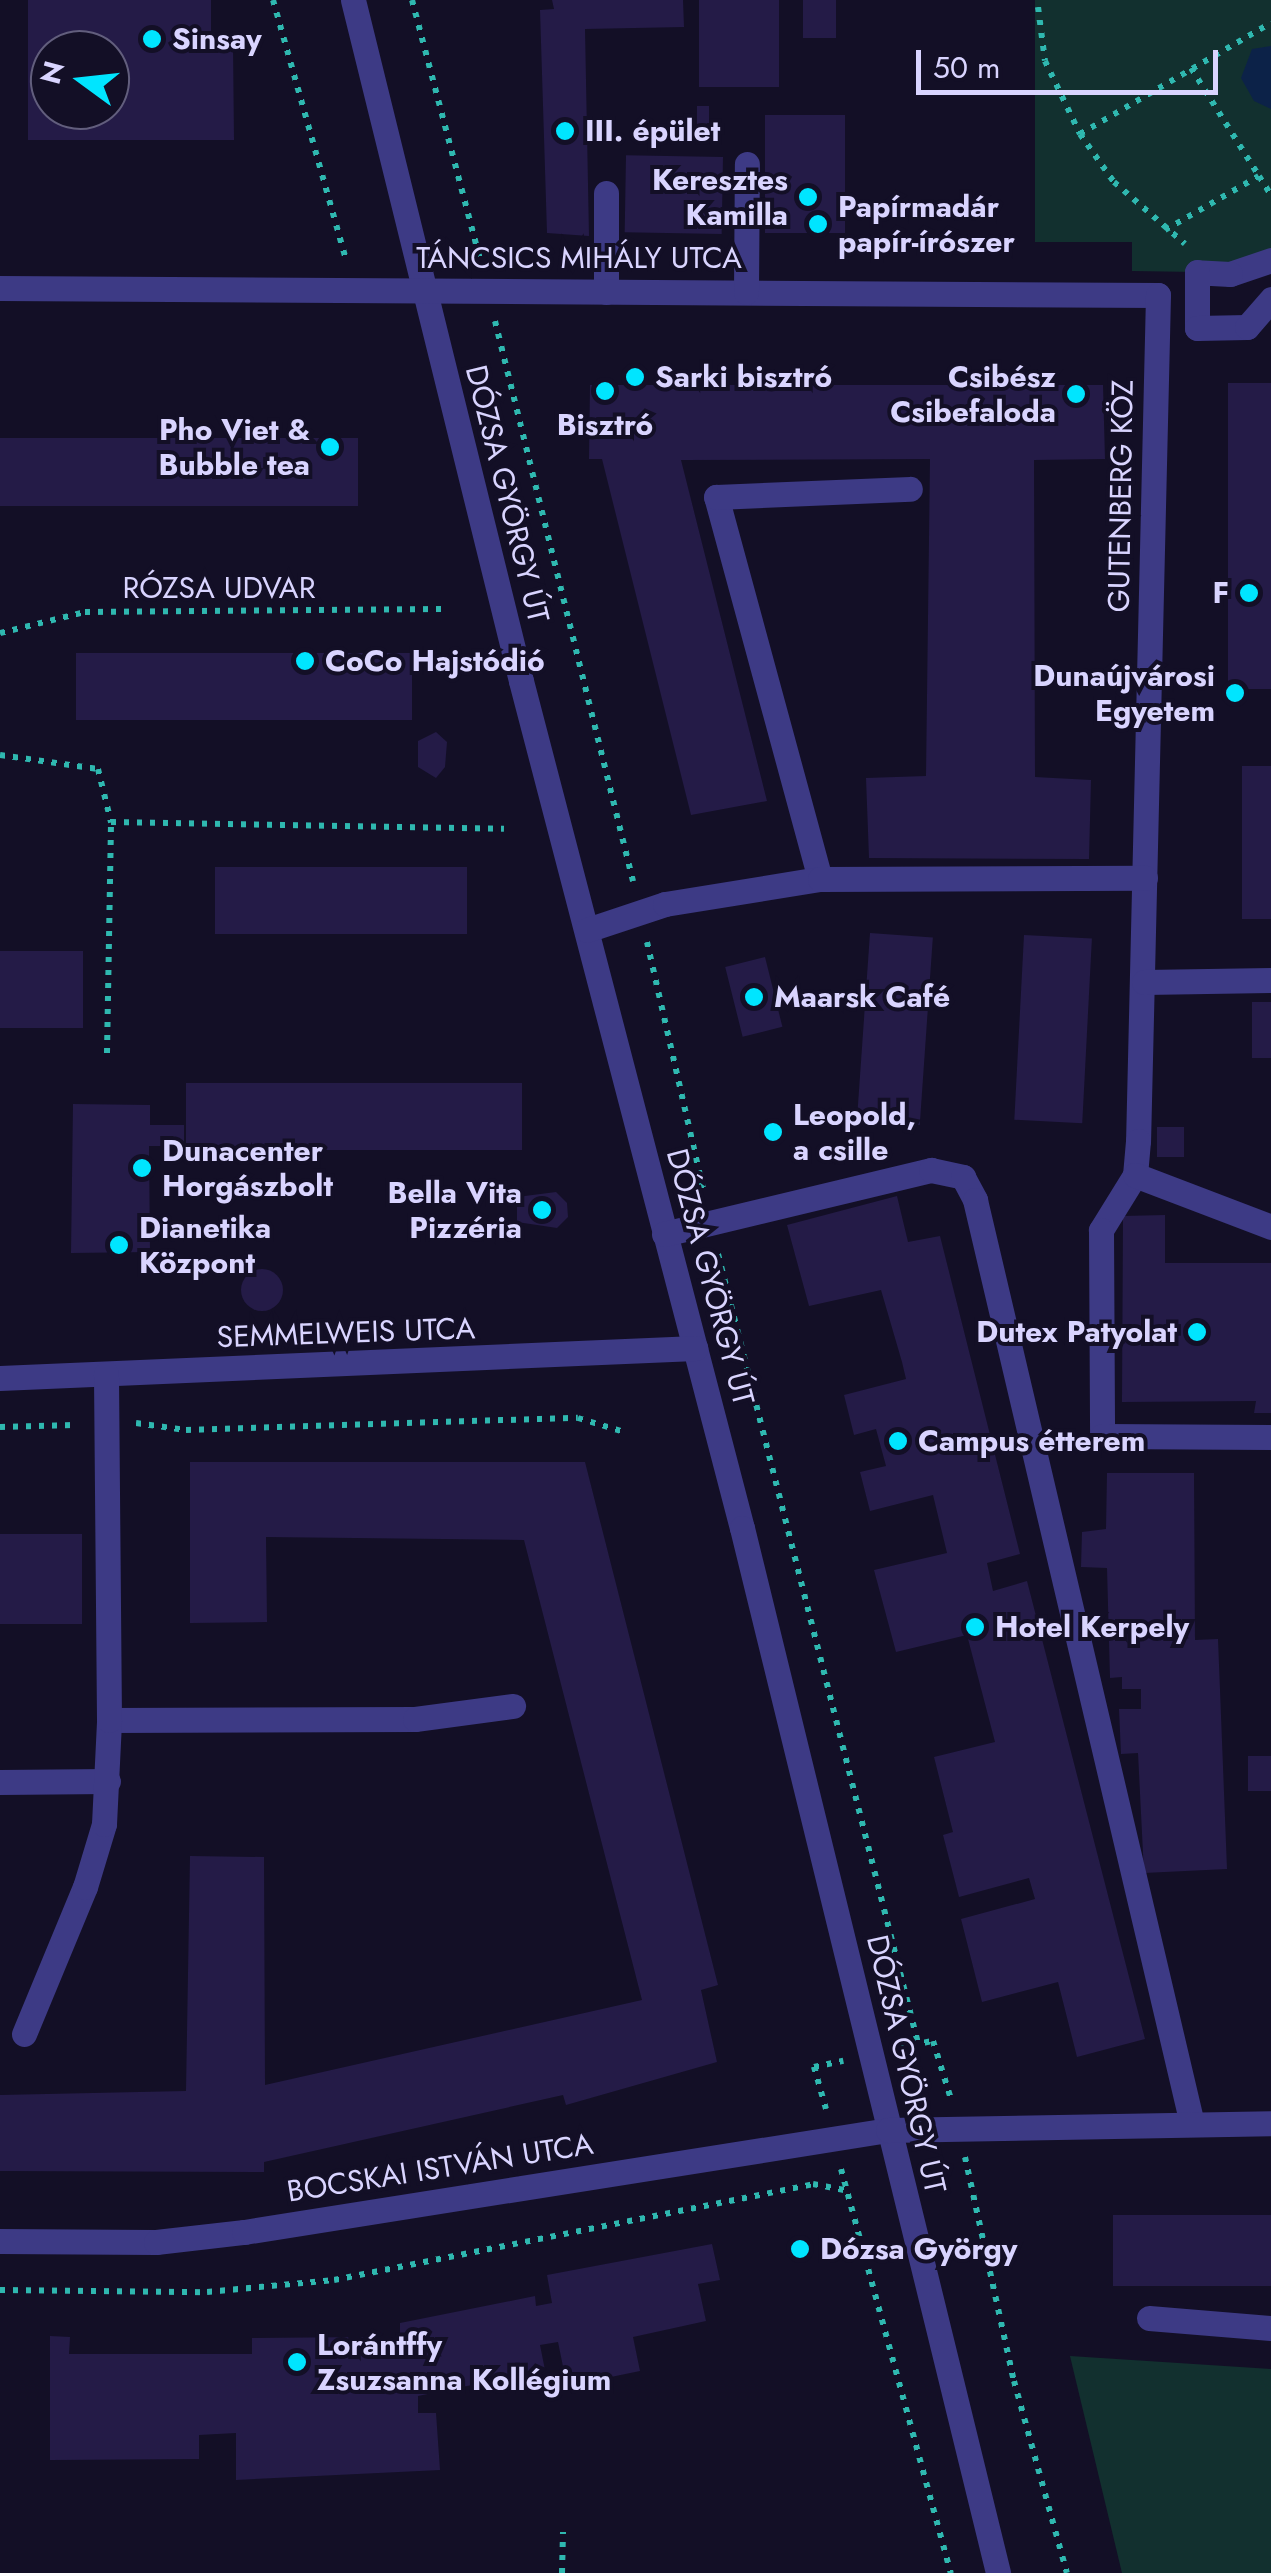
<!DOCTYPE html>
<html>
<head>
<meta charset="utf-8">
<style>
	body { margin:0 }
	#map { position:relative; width:1271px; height:2573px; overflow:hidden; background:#130f26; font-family:Jost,sans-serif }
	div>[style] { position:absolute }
	.green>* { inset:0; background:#12302f }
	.water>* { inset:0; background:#0c2248 }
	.building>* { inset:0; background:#241b47; transform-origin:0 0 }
	.round { border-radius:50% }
	.path>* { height:6px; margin-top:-3px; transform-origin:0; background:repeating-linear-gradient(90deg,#2fb8b0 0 5px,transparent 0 13px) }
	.minor>* { height:25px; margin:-12.5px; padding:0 12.5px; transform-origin:12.5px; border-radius:12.5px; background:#3d3a85 }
	.dots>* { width:28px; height:28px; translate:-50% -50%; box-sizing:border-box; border:5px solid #130f26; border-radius:50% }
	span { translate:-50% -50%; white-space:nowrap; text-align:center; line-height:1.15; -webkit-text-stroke:8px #130f26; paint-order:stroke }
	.poi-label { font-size:30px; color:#d9d4ff; font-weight:700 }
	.left { translate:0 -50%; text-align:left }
	.right { translate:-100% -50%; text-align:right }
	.street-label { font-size:30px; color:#d9d4ff }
	.north { position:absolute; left:30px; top:30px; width:100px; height:100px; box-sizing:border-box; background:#130f26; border:2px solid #625e7d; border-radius:50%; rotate:285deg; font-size:28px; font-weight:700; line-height:40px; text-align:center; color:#d9d4ff }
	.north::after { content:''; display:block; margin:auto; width:35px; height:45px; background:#00e5ff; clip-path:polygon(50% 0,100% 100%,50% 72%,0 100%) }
	.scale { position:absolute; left:916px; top:50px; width:302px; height:45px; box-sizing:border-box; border:5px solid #d9d4ff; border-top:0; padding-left:12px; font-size:30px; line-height:35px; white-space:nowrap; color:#d9d4ff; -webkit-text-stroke:8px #130f26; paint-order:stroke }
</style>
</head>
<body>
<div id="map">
	<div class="green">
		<i style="clip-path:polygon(1035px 0,1271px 0,1271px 260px,1197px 272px,1132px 271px,1132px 242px,1035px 242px)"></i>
		<i style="clip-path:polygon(1070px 2356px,1271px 2369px,1271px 2573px,1122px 2573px)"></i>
	</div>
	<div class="water">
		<i style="clip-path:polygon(1271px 46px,1271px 109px,1254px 101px,1241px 78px,1252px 49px)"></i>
	</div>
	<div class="building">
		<i style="clip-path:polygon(evenodd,28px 0,211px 0,211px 44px,233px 44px,234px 140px,28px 140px,28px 0,50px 50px,110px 50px,110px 110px,50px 110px,50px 50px)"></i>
		<i style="clip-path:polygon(552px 0,683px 0,684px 27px,585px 29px,589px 236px,547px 233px,540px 10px,554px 9px)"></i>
		<i style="left:699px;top:0;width:80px;height:87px"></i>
		<i style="left:803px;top:0;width:33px;height:38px"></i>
		<i style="left:697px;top:106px;width:12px;height:26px"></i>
		<i style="left:845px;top:115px;width:118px;height:80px;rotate:90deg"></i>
		<i style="left:723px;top:157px;width:77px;height:97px;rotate:91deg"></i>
		<i style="left:1228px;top:383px;width:43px;height:306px"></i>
		<i style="clip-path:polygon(590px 385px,1103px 385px,1105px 459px,1034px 460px,1035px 777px,1091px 780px,1089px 859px,869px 858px,866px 778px,926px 776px,930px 459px,681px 460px,767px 801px,691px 815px,602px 459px,589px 459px)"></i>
		<i style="left:0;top:438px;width:358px;height:68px"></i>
		<i style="left:76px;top:653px;width:336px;height:67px"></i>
		<i style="clip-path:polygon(436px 732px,447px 742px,445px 767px,436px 778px,418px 767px,418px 741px)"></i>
		<i style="left:1242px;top:766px;width:29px;height:153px"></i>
		<i style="left:215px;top:867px;width:252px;height:67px"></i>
		<i style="left:870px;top:933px;width:63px;height:188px;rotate:4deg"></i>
		<i style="left:1024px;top:935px;width:68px;height:185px;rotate:3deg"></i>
		<i style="left:0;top:951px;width:83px;height:77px"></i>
		<i style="left:765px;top:957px;width:72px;height:41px;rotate:76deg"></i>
		<i style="left:1252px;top:1002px;width:19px;height:56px"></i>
		<i style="left:186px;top:1083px;width:336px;height:67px"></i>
		<i style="clip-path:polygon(73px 1104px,150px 1105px,150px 1125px,184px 1125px,184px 1146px,149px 1146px,150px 1252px,71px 1253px)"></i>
		<i style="left:1157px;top:1127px;width:27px;height:30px"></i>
		<i style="clip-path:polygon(556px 1192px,567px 1203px,568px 1217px,557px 1228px,517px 1222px,517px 1197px)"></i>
		<i style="clip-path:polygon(897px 1196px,908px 1242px,940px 1236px,1020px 1554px,987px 1563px,993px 1591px,1027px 1581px,1145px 2039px,1077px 2057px,1058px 1982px,982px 2002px,961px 1919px,1035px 1899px,1029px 1878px,959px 1897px,943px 1835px,953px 1832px,934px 1757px,995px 1742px,967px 1635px,896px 1652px,874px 1570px,947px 1553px,933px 1495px,870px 1511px,860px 1472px,886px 1466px,876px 1429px,854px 1435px,844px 1395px,906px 1379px,902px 1362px,881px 1290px,809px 1306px,787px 1225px)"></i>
		<i style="clip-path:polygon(1165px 1215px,1165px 1263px,1271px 1263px,1271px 1413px,1254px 1413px,1256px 1401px,1122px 1402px,1123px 1216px)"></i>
		<i class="round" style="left:241px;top:1269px;width:42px;height:42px"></i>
		<i style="clip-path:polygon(190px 1462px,585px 1462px,718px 1985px,701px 1990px,717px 2062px,566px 2105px,563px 2095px,264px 2162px,264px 2172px,0 2171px,0 2095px,186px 2091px,190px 1856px,264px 1857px,265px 2085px,642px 2000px,524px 1540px,266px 1537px,267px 1622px,190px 1623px)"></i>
		<i style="clip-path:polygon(1107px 1473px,1194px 1473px,1195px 1640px,1218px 1639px,1227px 1869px,1144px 1873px,1138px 1753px,1121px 1754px,1119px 1709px,1141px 1709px,1141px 1689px,1122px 1689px,1122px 1677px,1110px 1678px,1107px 1568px,1081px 1567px,1082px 1532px,1106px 1529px)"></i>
		<i style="left:0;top:1534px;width:82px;height:90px"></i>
		<i style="left:1248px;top:1756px;width:23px;height:35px"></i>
		<i style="left:1271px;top:2215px;width:71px;height:158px;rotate:90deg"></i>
		<i style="clip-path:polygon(712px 2244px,720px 2280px,698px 2284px,706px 2321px,633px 2337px,640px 2371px,567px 2386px,558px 2342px,540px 2345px,545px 2370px,418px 2396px,418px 2413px,436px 2413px,440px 2470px,236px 2480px,236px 2433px,199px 2435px,199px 2459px,50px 2460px,50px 2336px,70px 2337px,69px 2354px,252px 2354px,252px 2338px,366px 2337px,366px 2347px,400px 2347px,400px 2323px,535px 2296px,536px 2306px,552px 2303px,547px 2275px)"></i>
	</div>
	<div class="path">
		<i style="left:273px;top:0;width:270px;rotate:74.3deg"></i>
		<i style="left:412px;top:0;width:269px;rotate:75.3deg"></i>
		<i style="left:1038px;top:7px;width:54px;rotate:82.6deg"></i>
		<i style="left:1045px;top:61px;width:81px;rotate:64.4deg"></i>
		<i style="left:1080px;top:134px;width:59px;rotate:54.7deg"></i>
		<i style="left:1114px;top:182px;width:94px;rotate:41.1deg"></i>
		<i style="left:1191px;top:68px;width:128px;rotate:57.8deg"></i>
		<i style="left:1080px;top:134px;width:221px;rotate:-30.2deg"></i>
		<i style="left:1165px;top:230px;width:108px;rotate:-29.9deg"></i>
		<i style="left:1259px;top:176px;width:22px;rotate:58deg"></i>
		<i style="left:495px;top:321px;width:577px;rotate:76.16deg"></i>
		<i style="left:0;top:633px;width:88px;rotate:-13.9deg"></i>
		<i style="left:85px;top:612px;width:357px;rotate:-0.5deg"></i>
		<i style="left:0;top:755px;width:99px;rotate:8.1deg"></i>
		<i style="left:98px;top:769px;width:55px;rotate:76.2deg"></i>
		<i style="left:647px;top:942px;width:257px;rotate:77.2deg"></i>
		<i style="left:107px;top:1053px;width:231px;rotate:-89deg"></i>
		<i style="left:111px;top:822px;width:393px;rotate:1deg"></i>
		<i style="left:718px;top:1254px;width:814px;rotate:75.78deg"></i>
		<i style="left:136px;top:1423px;width:50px;rotate:8deg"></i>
		<i style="left:186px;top:1430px;width:392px;rotate:-1.8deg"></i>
		<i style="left:578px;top:1418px;width:48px;rotate:16.9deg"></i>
		<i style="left:0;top:1427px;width:74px;rotate:-1.5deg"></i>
		<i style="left:899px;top:2048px;width:35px;rotate:-12deg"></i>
		<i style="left:933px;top:2041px;width:58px;rotate:72.8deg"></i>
		<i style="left:826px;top:2109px;width:44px;rotate:-105.9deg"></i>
		<i style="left:814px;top:2067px;width:30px;rotate:-12deg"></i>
		<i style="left:965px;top:2157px;width:229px;rotate:77.7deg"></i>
		<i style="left:1014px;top:2381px;width:199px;rotate:74.6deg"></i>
		<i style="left:841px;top:2169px;width:419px;rotate:74.8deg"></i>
		<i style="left:0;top:2290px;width:207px;rotate:0.6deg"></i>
		<i style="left:207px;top:2292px;width:128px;rotate:-5.4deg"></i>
		<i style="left:334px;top:2280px;width:489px;rotate:-11.3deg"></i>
		<i style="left:813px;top:2184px;width:33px;rotate:11deg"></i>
		<i style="left:562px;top:2573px;width:41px;rotate:-88.6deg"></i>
	</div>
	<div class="minor">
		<i style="left:353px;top:0;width:701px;rotate:76.14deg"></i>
		<i style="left:521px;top:681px;width:875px;rotate:75.38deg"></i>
		<i style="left:742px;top:1528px;width:1076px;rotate:76.23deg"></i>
		<i style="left:606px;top:193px;width:99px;rotate:90deg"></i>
		<i style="left:1271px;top:260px;width:43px;rotate:161.1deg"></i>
		<i style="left:1230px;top:274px;width:33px;rotate:-177deg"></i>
		<i style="left:1197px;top:272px;width:56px;rotate:90deg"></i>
		<i style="left:1197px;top:328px;width:50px;rotate:-1.1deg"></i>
		<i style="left:1247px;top:327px;width:37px;rotate:-49deg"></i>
		<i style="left:0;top:288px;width:1158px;rotate:0.35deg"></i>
		<i style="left:1158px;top:295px;width:846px;rotate:91.35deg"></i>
		<i style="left:1138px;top:1141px;width:34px;rotate:95deg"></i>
		<i style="left:1135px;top:1175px;width:65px;rotate:121.7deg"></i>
		<i style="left:1101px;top:1230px;width:206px;rotate:89.7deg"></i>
		<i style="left:1102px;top:1436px;width:169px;rotate:0.3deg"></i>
		<i style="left:746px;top:292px;width:128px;rotate:-89.6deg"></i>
		<i style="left:820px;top:879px;width:396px;rotate:-105.2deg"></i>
		<i style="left:716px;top:497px;width:194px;rotate:-2.4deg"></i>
		<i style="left:587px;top:930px;width:82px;rotate:-18.4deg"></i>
		<i style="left:665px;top:904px;width:157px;rotate:-9.2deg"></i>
		<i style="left:820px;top:879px;width:325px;rotate:-0.2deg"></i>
		<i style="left:1144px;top:982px;width:127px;rotate:-0.9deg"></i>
		<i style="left:1135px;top:1175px;width:146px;rotate:20.9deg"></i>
		<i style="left:664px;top:1234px;width:275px;rotate:-13.5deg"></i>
		<i style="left:931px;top:1170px;width:33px;rotate:12deg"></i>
		<i style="left:963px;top:1177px;width:26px;rotate:62deg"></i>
		<i style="left:975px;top:1200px;width:949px;rotate:76.78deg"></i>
		<i style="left:0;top:1378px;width:696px;rotate:-2.47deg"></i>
		<i style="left:109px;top:1720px;width:306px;rotate:-0.2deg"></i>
		<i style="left:415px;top:1719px;width:99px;rotate:-7.6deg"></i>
		<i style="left:0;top:1782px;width:108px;rotate:-0.5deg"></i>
		<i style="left:24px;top:2034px;width:159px;rotate:-67.5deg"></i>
		<i style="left:85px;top:1887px;width:66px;rotate:-73.2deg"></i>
		<i style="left:104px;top:1824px;width:104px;rotate:-87.2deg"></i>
		<i style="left:109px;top:1720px;width:346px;rotate:-90.5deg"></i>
		<i style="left:0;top:2241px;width:156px;rotate:0.4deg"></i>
		<i style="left:156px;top:2242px;width:89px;rotate:-6.5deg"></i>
		<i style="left:244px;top:2232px;width:652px;rotate:-9deg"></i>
		<i style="left:888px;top:2130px;width:383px;rotate:-1deg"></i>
		<i style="left:1149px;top:2318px;width:122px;rotate:4.7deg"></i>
	</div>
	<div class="dots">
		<i style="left:152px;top:39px;background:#00e5ff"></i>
		<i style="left:565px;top:131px;background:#00e5ff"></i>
		<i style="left:808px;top:197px;background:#00e5ff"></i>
		<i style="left:818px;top:224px;background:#00e5ff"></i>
		<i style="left:635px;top:377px;background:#00e5ff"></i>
		<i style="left:605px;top:391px;background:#00e5ff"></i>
		<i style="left:1076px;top:394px;background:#00e5ff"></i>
		<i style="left:330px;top:447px;background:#00e5ff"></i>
		<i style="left:1249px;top:593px;background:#00e5ff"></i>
		<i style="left:305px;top:661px;background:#00e5ff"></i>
		<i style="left:1235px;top:693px;background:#00e5ff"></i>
		<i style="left:754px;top:997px;background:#00e5ff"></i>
		<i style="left:773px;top:1132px;background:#00e5ff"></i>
		<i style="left:142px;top:1168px;background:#00e5ff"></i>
		<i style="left:542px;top:1210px;background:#00e5ff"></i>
		<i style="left:119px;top:1245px;background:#00e5ff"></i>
		<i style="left:1197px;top:1332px;background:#00e5ff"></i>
		<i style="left:898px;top:1441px;background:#00e5ff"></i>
		<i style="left:975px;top:1627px;background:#00e5ff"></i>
		<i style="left:800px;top:2249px;background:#00e5ff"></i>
		<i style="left:297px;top:2362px;background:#00e5ff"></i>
	</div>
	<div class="poi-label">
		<span class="left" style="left:172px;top:39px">Sinsay</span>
		<span class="left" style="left:585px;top:131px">III. épület</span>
		<span class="right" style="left:788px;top:197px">Keresztes<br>Kamilla</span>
		<span class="left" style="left:838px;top:224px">Papírmadár<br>papír-írószer</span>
		<span class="left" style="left:655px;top:377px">Sarki bisztró</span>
		<span class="right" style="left:1056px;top:394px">Csibész<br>Csibefaloda</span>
		<span style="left:605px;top:425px">Bisztró</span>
		<span class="right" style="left:310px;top:447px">Pho Viet &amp;<br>Bubble tea</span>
		<span class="right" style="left:1229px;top:593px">F</span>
		<span class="left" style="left:325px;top:661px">CoCo Hajstódió</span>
		<span class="right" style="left:1215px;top:693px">Dunaújvárosi<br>Egyetem</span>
		<span class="left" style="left:774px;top:997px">Maarsk Café</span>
		<span class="left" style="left:793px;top:1132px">Leopold,<br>a csille</span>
		<span class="left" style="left:162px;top:1168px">Dunacenter<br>Horgászbolt</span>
		<span class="right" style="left:522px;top:1210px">Bella Vita<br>Pizzéria</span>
		<span class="left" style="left:139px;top:1245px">Dianetika<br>Központ</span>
		<span class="right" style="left:1177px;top:1332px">Dutex Patyolat</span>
		<span class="left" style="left:918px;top:1441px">Campus étterem</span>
		<span class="left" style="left:995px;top:1627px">Hotel Kerpely</span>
		<span class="left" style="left:820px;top:2249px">Dózsa György</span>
		<span class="left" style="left:317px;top:2362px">Lorántffy<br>Zsuzsanna Kollégium</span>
	</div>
	<div class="street-label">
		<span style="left:579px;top:258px">TÁNCSICS MIHÁLY UTCA</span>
		<span style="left:507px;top:494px;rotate:76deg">DÓZSA GYÖRGY ÚT</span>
		<span style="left:1121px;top:496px;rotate:-89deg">GUTENBERG KÖZ</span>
		<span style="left:219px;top:588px">RÓZSA UDVAR</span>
		<span style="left:710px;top:1277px;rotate:75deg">DÓZSA GYÖRGY ÚT</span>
		<span style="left:346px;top:1333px;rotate:-2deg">SEMMELWEIS UTCA</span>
		<span style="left:906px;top:2064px;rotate:77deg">DÓZSA GYÖRGY ÚT</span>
		<span style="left:440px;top:2168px;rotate:-9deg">BOCSKAI ISTVÁN UTCA</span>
	</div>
	<div class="north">N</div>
	<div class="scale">50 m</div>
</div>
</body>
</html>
